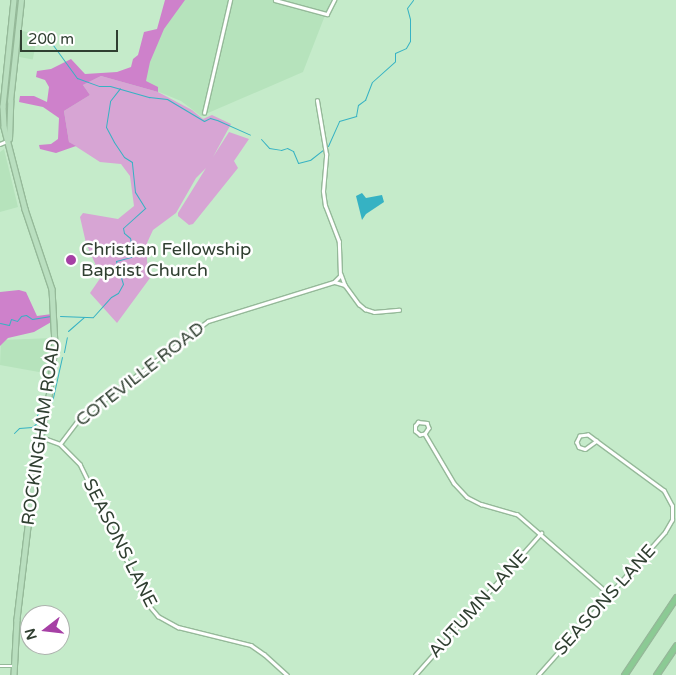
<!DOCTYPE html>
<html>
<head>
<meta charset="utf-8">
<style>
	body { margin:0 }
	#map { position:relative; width:676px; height:675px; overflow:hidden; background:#c5ebca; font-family:"Varela Round",sans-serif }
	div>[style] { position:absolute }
	.built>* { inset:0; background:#b6e3bc; transform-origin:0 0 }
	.green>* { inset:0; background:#d7a5d4 }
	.forest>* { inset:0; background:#ce81cb }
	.water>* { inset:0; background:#36b2c3 }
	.stream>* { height:1px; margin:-0.5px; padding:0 0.5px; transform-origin:0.5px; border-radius:0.5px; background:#36b2c3 }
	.roads { filter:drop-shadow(1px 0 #95b999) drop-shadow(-1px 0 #95b999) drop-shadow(0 1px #95b999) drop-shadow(0 -1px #95b999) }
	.minor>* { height:2.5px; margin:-1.25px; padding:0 1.25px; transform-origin:1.25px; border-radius:1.25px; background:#fff }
	.primary>* { height:4.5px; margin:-2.25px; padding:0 2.25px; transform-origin:2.25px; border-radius:2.25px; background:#b9dfbf }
	.motorway>* { height:5px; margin:-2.5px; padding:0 2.5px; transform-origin:2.5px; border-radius:2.5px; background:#8bca94 }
	.dots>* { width:14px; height:14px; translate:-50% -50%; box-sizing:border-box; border:2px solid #fff; border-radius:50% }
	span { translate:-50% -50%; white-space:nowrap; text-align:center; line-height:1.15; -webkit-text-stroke:5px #fff; paint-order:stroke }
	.poi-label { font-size:18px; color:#303f31 }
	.left { translate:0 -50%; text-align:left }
	.street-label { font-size:18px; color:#303f31 }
	.north { position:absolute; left:20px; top:605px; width:50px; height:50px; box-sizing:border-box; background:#fff; border:1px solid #acb2ad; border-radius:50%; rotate:254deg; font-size:14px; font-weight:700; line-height:20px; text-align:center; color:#303f31 }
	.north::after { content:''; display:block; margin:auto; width:18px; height:22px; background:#a640a5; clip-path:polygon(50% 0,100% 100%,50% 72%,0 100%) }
	.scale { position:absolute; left:20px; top:30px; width:98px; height:22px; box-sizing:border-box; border:2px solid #303f31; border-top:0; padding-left:6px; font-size:15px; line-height:18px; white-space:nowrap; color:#303f31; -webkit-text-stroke:4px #fff; paint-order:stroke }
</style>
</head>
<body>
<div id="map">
	<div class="built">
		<i style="clip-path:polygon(178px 0,331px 0,303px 72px,201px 116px,181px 101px,135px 82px)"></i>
		<i style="left:22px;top:31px;width:16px;height:26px;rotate:11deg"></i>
		<i style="clip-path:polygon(4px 149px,18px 207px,0 212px,0 152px)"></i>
		<i style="clip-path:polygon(53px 338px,50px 374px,0 365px,1px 340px)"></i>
	</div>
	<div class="green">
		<i style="clip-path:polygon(101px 76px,158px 92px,192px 110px,203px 119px,212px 115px,231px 124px,213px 157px,229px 132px,249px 139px,234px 161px,238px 168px,193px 224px,189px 225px,178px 216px,178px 213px,206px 168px,196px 178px,176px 213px,153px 230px,147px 243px,147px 261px,150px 278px,117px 323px,90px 293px,101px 277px,86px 243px,80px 217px,83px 213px,118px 219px,134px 206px,130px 176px,121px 164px,100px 162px,69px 142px,64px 111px,90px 95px,83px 85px)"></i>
	</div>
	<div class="forest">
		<i style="clip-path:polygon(165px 0,185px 0,164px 29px,150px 62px,146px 81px,158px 87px,158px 92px,101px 76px,83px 85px,90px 95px,64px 111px,69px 142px,76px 146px,56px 153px,40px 149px,39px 145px,51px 144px,58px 139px,59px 118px,43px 107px,19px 102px,20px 96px,34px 96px,47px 102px,49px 87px,45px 80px,36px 77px,37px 71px,51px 69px,71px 59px,85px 74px,117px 72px,131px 67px,133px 59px,138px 55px,144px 32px,157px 29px)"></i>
		<i style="clip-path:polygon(19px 290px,26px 292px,37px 316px,52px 314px,53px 321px,34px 332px,8px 338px,0 346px,0 292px)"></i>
	</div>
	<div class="water">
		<i style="clip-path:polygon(362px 193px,366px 198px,382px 195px,384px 202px,366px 214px,362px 220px,356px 196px)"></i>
	</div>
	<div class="stream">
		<i style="left:44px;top:40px;width:10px;rotate:29deg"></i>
		<i style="left:53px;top:45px;width:41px;rotate:54deg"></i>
		<i style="left:77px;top:78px;width:23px;rotate:20deg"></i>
		<i style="left:99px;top:86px;width:11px"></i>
		<i style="left:110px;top:86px;width:41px;rotate:15.8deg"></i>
		<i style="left:149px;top:97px;width:18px;rotate:6deg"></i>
		<i style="left:167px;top:99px;width:43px;rotate:30.7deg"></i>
		<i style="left:204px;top:121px;width:7px;rotate:-27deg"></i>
		<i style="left:210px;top:118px;width:7px;rotate:16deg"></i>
		<i style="left:217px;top:120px;width:36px;rotate:24deg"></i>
		<i style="left:261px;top:139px;width:12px;rotate:48deg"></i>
		<i style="left:269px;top:148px;width:12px;rotate:9deg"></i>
		<i style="left:281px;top:150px;width:6px;rotate:-18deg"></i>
		<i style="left:287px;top:148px;width:7px;rotate:27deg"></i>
		<i style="left:293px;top:151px;width:13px;rotate:67deg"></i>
		<i style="left:298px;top:163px;width:12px;rotate:-14deg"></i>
		<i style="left:310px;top:160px;width:16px;rotate:-38deg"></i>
		<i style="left:328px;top:146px;width:27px;rotate:-66deg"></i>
		<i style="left:339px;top:121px;width:18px;rotate:-16deg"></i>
		<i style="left:356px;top:116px;width:11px;rotate:-80deg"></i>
		<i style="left:358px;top:105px;width:9px;rotate:-36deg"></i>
		<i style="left:365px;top:100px;width:19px;rotate:-69deg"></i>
		<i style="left:372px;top:82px;width:31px;rotate:-42deg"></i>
		<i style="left:395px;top:61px;width:8px;rotate:-90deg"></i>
		<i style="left:395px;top:53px;width:12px;rotate:-24deg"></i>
		<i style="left:406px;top:48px;width:8px;rotate:-60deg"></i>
		<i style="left:410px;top:41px;width:22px;rotate:-90deg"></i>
		<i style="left:410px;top:19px;width:11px;rotate:-105deg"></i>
		<i style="left:407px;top:8px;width:10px;rotate:-53deg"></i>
		<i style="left:60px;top:316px;width:33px;rotate:2deg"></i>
		<i style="left:93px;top:317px;width:27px;rotate:-48deg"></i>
		<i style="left:111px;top:297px;width:8px;rotate:-30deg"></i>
		<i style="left:118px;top:293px;width:10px;rotate:-61deg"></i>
		<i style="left:123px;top:284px;width:24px;rotate:-107deg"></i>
		<i style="left:116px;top:261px;width:16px;rotate:-15deg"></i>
		<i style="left:131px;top:257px;width:8px;rotate:-83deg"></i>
		<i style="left:132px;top:249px;width:11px;rotate:-100deg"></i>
		<i style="left:130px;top:238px;width:8px;rotate:-140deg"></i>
		<i style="left:124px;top:233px;width:5px;rotate:-101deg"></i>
		<i style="left:123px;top:228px;width:30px;rotate:-42deg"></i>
		<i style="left:145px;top:208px;width:19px;rotate:-122deg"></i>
		<i style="left:135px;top:192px;width:30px;rotate:-96deg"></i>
		<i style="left:132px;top:162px;width:9px;rotate:-148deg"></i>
		<i style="left:124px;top:157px;width:18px;rotate:-124deg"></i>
		<i style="left:114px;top:142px;width:17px;rotate:-118deg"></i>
		<i style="left:106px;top:127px;width:26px;rotate:-81deg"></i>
		<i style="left:110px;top:101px;width:16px;rotate:-52deg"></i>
		<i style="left:0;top:323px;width:9px;rotate:13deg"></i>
		<i style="left:9px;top:325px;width:6px;rotate:-72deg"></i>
		<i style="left:11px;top:319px;width:6px;rotate:18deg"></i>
		<i style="left:17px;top:321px;width:6px;rotate:-51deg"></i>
		<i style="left:21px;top:316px;width:5px;rotate:-11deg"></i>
		<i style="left:26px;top:315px;width:7px;rotate:34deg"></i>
		<i style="left:32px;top:319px;width:19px;rotate:-9deg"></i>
		<i style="left:68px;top:331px;width:21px;rotate:-41deg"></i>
		<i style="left:64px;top:352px;width:15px;rotate:-79deg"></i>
		<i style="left:52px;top:402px;width:46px;rotate:-77.5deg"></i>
		<i style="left:14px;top:433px;width:7px;rotate:-45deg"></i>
		<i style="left:19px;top:428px;width:13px;rotate:-4deg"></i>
		<i style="left:32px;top:427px;width:6px;rotate:-39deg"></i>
		<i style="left:37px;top:423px;width:8px;rotate:-90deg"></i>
		<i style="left:37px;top:415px;width:7px;rotate:-56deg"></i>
	</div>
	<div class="roads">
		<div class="minor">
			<i style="left:275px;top:0;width:54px;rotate:15.1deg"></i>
			<i style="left:327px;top:14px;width:16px;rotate:-63deg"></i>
			<i style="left:204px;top:113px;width:116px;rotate:-77deg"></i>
			<i style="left:0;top:144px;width:8px;rotate:-23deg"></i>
			<i style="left:341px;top:274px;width:12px;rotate:70deg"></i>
			<i style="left:335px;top:282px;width:10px;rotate:17deg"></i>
			<i style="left:345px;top:285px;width:24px;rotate:54deg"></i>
			<i style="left:359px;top:304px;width:8px;rotate:40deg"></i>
			<i style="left:365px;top:309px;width:9px;rotate:18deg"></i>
			<i style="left:374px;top:312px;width:25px;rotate:-5deg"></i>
			<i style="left:425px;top:434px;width:5px;rotate:169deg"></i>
			<i style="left:420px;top:435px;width:6px;rotate:-141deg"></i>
			<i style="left:415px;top:431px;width:5px;rotate:-90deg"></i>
			<i style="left:415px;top:426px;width:5px;rotate:-53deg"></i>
			<i style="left:418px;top:422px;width:9px;rotate:6deg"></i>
			<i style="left:427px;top:423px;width:5px;rotate:68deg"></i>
			<i style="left:429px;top:428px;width:7px;rotate:124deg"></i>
			<i style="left:425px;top:434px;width:57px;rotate:59.4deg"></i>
			<i style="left:454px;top:483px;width:19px;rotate:47deg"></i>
			<i style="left:467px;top:497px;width:16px;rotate:27deg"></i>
			<i style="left:481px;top:504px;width:37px;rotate:16deg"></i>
			<i style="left:517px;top:514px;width:122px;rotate:41deg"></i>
			<i style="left:41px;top:437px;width:20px;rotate:20deg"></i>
			<i style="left:60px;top:444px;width:28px;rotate:45deg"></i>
			<i style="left:80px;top:464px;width:156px;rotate:64.1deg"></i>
			<i style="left:148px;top:604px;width:16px;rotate:50deg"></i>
			<i style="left:158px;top:616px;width:23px;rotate:29deg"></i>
			<i style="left:178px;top:627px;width:75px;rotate:13.9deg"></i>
			<i style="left:251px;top:645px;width:16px;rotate:35deg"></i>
			<i style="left:264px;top:654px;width:31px;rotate:42deg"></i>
			<i style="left:60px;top:444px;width:30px;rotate:-53deg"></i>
			<i style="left:78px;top:420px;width:163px;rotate:-37.3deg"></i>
			<i style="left:208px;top:321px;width:132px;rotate:-17.2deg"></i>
			<i style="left:334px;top:282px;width:8px;rotate:-45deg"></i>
			<i style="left:340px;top:276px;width:34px;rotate:-92deg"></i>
			<i style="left:339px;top:242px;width:39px;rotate:-111deg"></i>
			<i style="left:325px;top:206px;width:15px;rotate:-98deg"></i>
			<i style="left:323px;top:191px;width:37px;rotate:-85deg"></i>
			<i style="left:326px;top:154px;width:54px;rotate:-99.6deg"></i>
			<i style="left:0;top:666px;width:14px"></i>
			<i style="left:415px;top:675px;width:190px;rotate:-48.4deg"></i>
			<i style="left:538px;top:675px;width:191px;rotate:-48.4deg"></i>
			<i style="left:665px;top:532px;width:14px;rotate:-60deg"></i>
			<i style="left:672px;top:520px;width:14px;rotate:-90deg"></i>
			<i style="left:672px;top:506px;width:17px;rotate:-118deg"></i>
			<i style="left:664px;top:491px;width:84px;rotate:-143.7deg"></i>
			<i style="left:596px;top:441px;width:10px;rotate:-143deg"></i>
			<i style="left:588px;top:435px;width:8px;rotate:173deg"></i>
			<i style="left:580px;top:436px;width:7px;rotate:117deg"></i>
			<i style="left:577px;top:442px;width:5px;rotate:68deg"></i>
			<i style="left:579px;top:447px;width:6px;rotate:18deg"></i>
			<i style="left:585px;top:449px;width:14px;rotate:-36deg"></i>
		</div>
		<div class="primary">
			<i style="left:14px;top:0;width:107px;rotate:95.9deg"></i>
			<i style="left:3px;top:106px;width:21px;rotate:87deg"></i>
			<i style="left:4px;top:127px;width:85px;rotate:75.6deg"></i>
			<i style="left:25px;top:209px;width:84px;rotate:71.4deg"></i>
			<i style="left:52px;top:289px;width:56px;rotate:86.9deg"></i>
			<i style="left:55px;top:345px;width:46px;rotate:96.2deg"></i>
			<i style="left:50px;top:391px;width:78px;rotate:101deg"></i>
			<i style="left:35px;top:468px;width:153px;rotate:96.8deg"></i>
			<i style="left:17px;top:620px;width:55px;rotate:93.1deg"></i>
			<i style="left:9px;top:139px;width:38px;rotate:-88deg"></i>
			<i style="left:10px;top:101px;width:102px;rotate:-83.8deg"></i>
		</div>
		<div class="motorway">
			<i style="left:624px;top:675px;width:94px;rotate:-56.3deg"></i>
			<i style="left:656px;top:675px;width:36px;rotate:-56deg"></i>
		</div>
	</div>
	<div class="dots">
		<i style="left:71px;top:260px;background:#a640a5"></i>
	</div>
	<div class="poi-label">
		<span class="left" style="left:81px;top:260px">Christian Fellowship<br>Baptist Church</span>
	</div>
	<div class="street-label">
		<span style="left:140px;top:374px;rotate:-38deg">COTEVILLE ROAD</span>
		<span style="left:41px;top:432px;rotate:-82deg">ROCKINGHAM ROAD</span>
		<span style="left:120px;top:543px;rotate:63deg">SEASONS LANE</span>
		<span style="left:605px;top:600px;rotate:-48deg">SEASONS LANE</span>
		<span style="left:478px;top:604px;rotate:-48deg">AUTUMN LANE</span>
	</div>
	<div class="north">N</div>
	<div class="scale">200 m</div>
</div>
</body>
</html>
